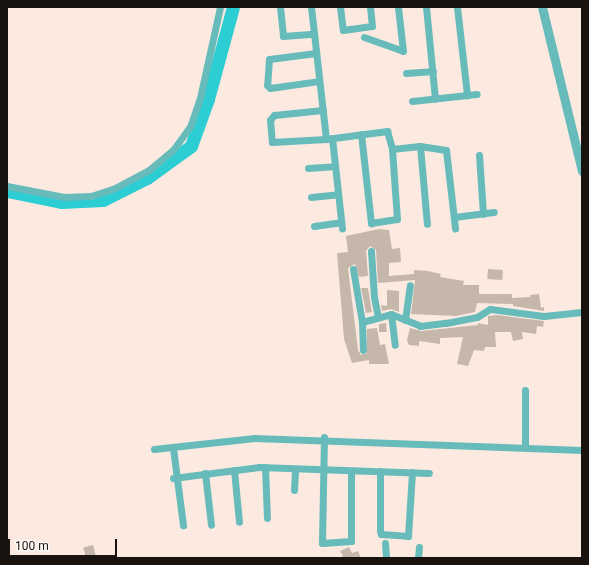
<!DOCTYPE html>
<html>
<head>
<meta charset="utf-8">
<style>
	body { margin:0 }
	#map { position:relative; width:589px; height:565px; overflow:hidden; background:#fceae0; font-family:Roboto,sans-serif }
	div>[style] { position:absolute }
	.river>* { height:13px; margin:-6.5px; padding:0 6.5px; transform-origin:6.5px; border-radius:6.5px; background:#2ccdd3 }
	.building>* { inset:0; background:#c6b7ab; transform-origin:0 0 }
	.minor>* { height:7px; margin:-3.5px; padding:0 3.5px; transform-origin:3.5px; border-radius:3.5px; background:#67bcbb }
	.tertiary>* { height:9px; margin:-4.5px; padding:0 4.5px; transform-origin:4.5px; border-radius:4.5px; background:#67bcbb }
	span { translate:-50% -50%; white-space:nowrap; text-align:center; line-height:1.15; -webkit-text-stroke:3px #fefaf8; paint-order:stroke }
	.frame { position:absolute; inset:0; border:8px solid #191310; pointer-events:none }
	.scale { position:absolute; left:8px; top:539px; width:109px; height:18px; box-sizing:border-box; border:2px solid #191310; border-top:0; padding-left:5px; font-size:12px; line-height:14px; white-space:nowrap; color:#191310; -webkit-text-stroke:3px #fefaf8; paint-order:stroke }
</style>
</head>
<body>
<div id="map">
	<div class="river">
		<i style="left:7px;top:191px;width:55px;rotate:11.5deg"></i>
		<i style="left:61px;top:202px;width:42px;rotate:-2.7deg"></i>
		<i style="left:103px;top:200px;width:49px;rotate:-26.6deg"></i>
		<i style="left:147px;top:178px;width:54px;rotate:-36deg"></i>
		<i style="left:191px;top:146px;width:50px;rotate:-70.1deg"></i>
		<i style="left:208px;top:99px;width:95px;rotate:-74.8deg"></i>
	</div>
	<div class="building">
		<i style="clip-path:polygon(379px 229px,389px 230px,392px 249px,400px 248px,401px 262px,389px 263px,389px 276px,414px 274px,414px 270px,428px 271px,441px 274px,440px 277px,464px 281px,463px 285px,479px 285px,479px 294px,512px 294px,512px 298px,530px 297px,530px 295px,539px 294px,541px 308px,544px 307px,544px 311px,513px 306px,513px 304px,477px 303px,475px 312px,456px 316px,411px 314px,415px 280px,378px 283px,376px 250px,370px 246px,366px 251px,368px 276px,359px 277px,355px 264px,348px 268px,358px 350px,361px 355px,367px 353px,367px 329px,377px 328px,380px 345px,385px 344px,389px 364px,369px 364px,369px 360px,352px 363px,344px 339px,337px 253px,348px 252px,346px 236px)"></i>
		<i style="left:488px;top:269px;width:15px;height:10px;rotate:4deg"></i>
		<i style="clip-path:polygon(361px 288px,368px 288px,372px 312px,366px 313px)"></i>
		<i style="clip-path:polygon(387px 290px,399px 291px,399px 312px,391px 309px,382px 311px,381px 305px,387px 306px)"></i>
		<i style="clip-path:polygon(497px 315px,544px 321px,543px 327px,537px 326px,536px 334px,522px 332px,523px 339px,513px 341px,511px 332px,495px 332px,496px 347px,485px 347px,484px 351px,474px 350px,468px 366px,457px 364px,463px 337px,440px 338px,440px 344px,419px 341px,419px 346px,409px 345px,407px 340px,410px 328px,421px 331px,478px 325px,478px 323px,488px 325px,488px 316px)"></i>
		<i style="clip-path:polygon(386px 323px,387px 332px,379px 332px,379px 324px)"></i>
		<i style="left:93px;top:545px;width:11px;height:10px;rotate:75deg"></i>
		<i style="clip-path:polygon(349px 547px,352px 553px,358px 551px,361px 558px,340px 558px,343px 556px,340px 551px)"></i>
	</div>
	<div class="minor">
		<i style="left:280px;top:7px;width:29px;rotate:84deg"></i>
		<i style="left:283px;top:36px;width:31px;rotate:-4deg"></i>
		<i style="left:311px;top:7px;width:133px;rotate:83.5deg"></i>
		<i style="left:340px;top:7px;width:23px;rotate:83deg"></i>
		<i style="left:343px;top:30px;width:29px;rotate:-8deg"></i>
		<i style="left:372px;top:26px;width:19px;rotate:-96deg"></i>
		<i style="left:426px;top:7px;width:92px;rotate:84.4deg"></i>
		<i style="left:457px;top:7px;width:89px;rotate:83.5deg"></i>
		<i style="left:364px;top:37px;width:41px;rotate:19.7deg"></i>
		<i style="left:403px;top:51px;width:44px;rotate:-96.5deg"></i>
		<i style="left:316px;top:53px;width:47px;rotate:172.7deg"></i>
		<i style="left:269px;top:59px;width:26px;rotate:94deg"></i>
		<i style="left:267px;top:85px;width:4px;rotate:45deg"></i>
		<i style="left:270px;top:88px;width:49px;rotate:-8.1deg"></i>
		<i style="left:406px;top:73px;width:27px;rotate:-4deg"></i>
		<i style="left:412px;top:101px;width:65px;rotate:-6.1deg"></i>
		<i style="left:323px;top:110px;width:49px;rotate:174.2deg"></i>
		<i style="left:274px;top:115px;width:6px;rotate:129deg"></i>
		<i style="left:270px;top:120px;width:22px;rotate:85deg"></i>
		<i style="left:272px;top:142px;width:54px;rotate:-3.2deg"></i>
		<i style="left:326px;top:139px;width:62px;rotate:-7.5deg"></i>
		<i style="left:387px;top:131px;width:19px;rotate:74deg"></i>
		<i style="left:392px;top:149px;width:28px;rotate:-6deg"></i>
		<i style="left:420px;top:146px;width:26px;rotate:9deg"></i>
		<i style="left:446px;top:150px;width:79px;rotate:83.4deg"></i>
		<i style="left:361px;top:134px;width:90px;rotate:83.6deg"></i>
		<i style="left:371px;top:223px;width:26px;rotate:-9deg"></i>
		<i style="left:397px;top:219px;width:70px;rotate:-94.1deg"></i>
		<i style="left:332px;top:138px;width:91px;rotate:83.7deg"></i>
		<i style="left:420px;top:146px;width:78px;rotate:84.9deg"></i>
		<i style="left:479px;top:155px;width:59px;rotate:86.1deg"></i>
		<i style="left:308px;top:168px;width:27px;rotate:-4deg"></i>
		<i style="left:7px;top:186px;width:58px;rotate:10.9deg"></i>
		<i style="left:64px;top:197px;width:27px;rotate:-2deg"></i>
		<i style="left:91px;top:196px;width:23px;rotate:-18deg"></i>
		<i style="left:113px;top:189px;width:41px;rotate:-27.8deg"></i>
		<i style="left:149px;top:170px;width:31px;rotate:-40deg"></i>
		<i style="left:173px;top:150px;width:29px;rotate:-54deg"></i>
		<i style="left:190px;top:127px;width:31px;rotate:-71deg"></i>
		<i style="left:200px;top:98px;width:93px;rotate:-77.6deg"></i>
		<i style="left:311px;top:197px;width:27px;rotate:-6deg"></i>
		<i style="left:454px;top:217px;width:40px;rotate:-7.1deg"></i>
		<i style="left:314px;top:226px;width:27px;rotate:-8deg"></i>
		<i style="left:371px;top:251px;width:46px;rotate:86.3deg"></i>
		<i style="left:374px;top:297px;width:21px;rotate:79deg"></i>
		<i style="left:353px;top:269px;width:54px;rotate:80.4deg"></i>
		<i style="left:362px;top:322px;width:30px;rotate:-15deg"></i>
		<i style="left:391px;top:314px;width:31px;rotate:22deg"></i>
		<i style="left:420px;top:326px;width:26px;rotate:-7deg"></i>
		<i style="left:446px;top:323px;width:32px;rotate:-11deg"></i>
		<i style="left:477px;top:317px;width:15px;rotate:-32deg"></i>
		<i style="left:490px;top:309px;width:54px;rotate:7.4deg"></i>
		<i style="left:544px;top:316px;width:38px;rotate:-6deg"></i>
		<i style="left:391px;top:314px;width:31px;rotate:83deg"></i>
		<i style="left:405px;top:320px;width:35px;rotate:-82deg"></i>
		<i style="left:362px;top:322px;width:28px;rotate:88deg"></i>
		<i style="left:324px;top:437px;width:106px;rotate:91.1deg"></i>
		<i style="left:322px;top:543px;width:29px;rotate:-4deg"></i>
		<i style="left:351px;top:541px;width:70px;rotate:-90deg"></i>
		<i style="left:525px;top:447px;width:57px;rotate:-90deg"></i>
		<i style="left:173px;top:448px;width:78px;rotate:82.6deg"></i>
		<i style="left:154px;top:449px;width:101px;rotate:-6.3deg"></i>
		<i style="left:254px;top:438px;width:328px;rotate:2.1deg"></i>
		<i style="left:265px;top:467px;width:51px;rotate:87.8deg"></i>
		<i style="left:234px;top:470px;width:52px;rotate:84.5deg"></i>
		<i style="left:380px;top:471px;width:60px;rotate:90deg"></i>
		<i style="left:380px;top:531px;width:3px;rotate:72deg"></i>
		<i style="left:381px;top:534px;width:27px;rotate:4deg"></i>
		<i style="left:408px;top:536px;width:64px;rotate:-86.4deg"></i>
		<i style="left:205px;top:473px;width:52px;rotate:83.4deg"></i>
		<i style="left:173px;top:478px;width:87px;rotate:-7.3deg"></i>
		<i style="left:259px;top:467px;width:170px;rotate:2deg"></i>
		<i style="left:294px;top:490px;width:21px;rotate:-87deg"></i>
		<i style="left:385px;top:543px;width:15px;rotate:86deg"></i>
		<i style="left:418px;top:558px;width:11px;rotate:-85deg"></i>
	</div>
	<div class="tertiary">
		<i style="left:542px;top:7px;width:169px;rotate:76.3deg"></i>
	</div>
	<div class="frame"></div>
	<div class="scale">100 m</div>
</div>
</body>
</html>
